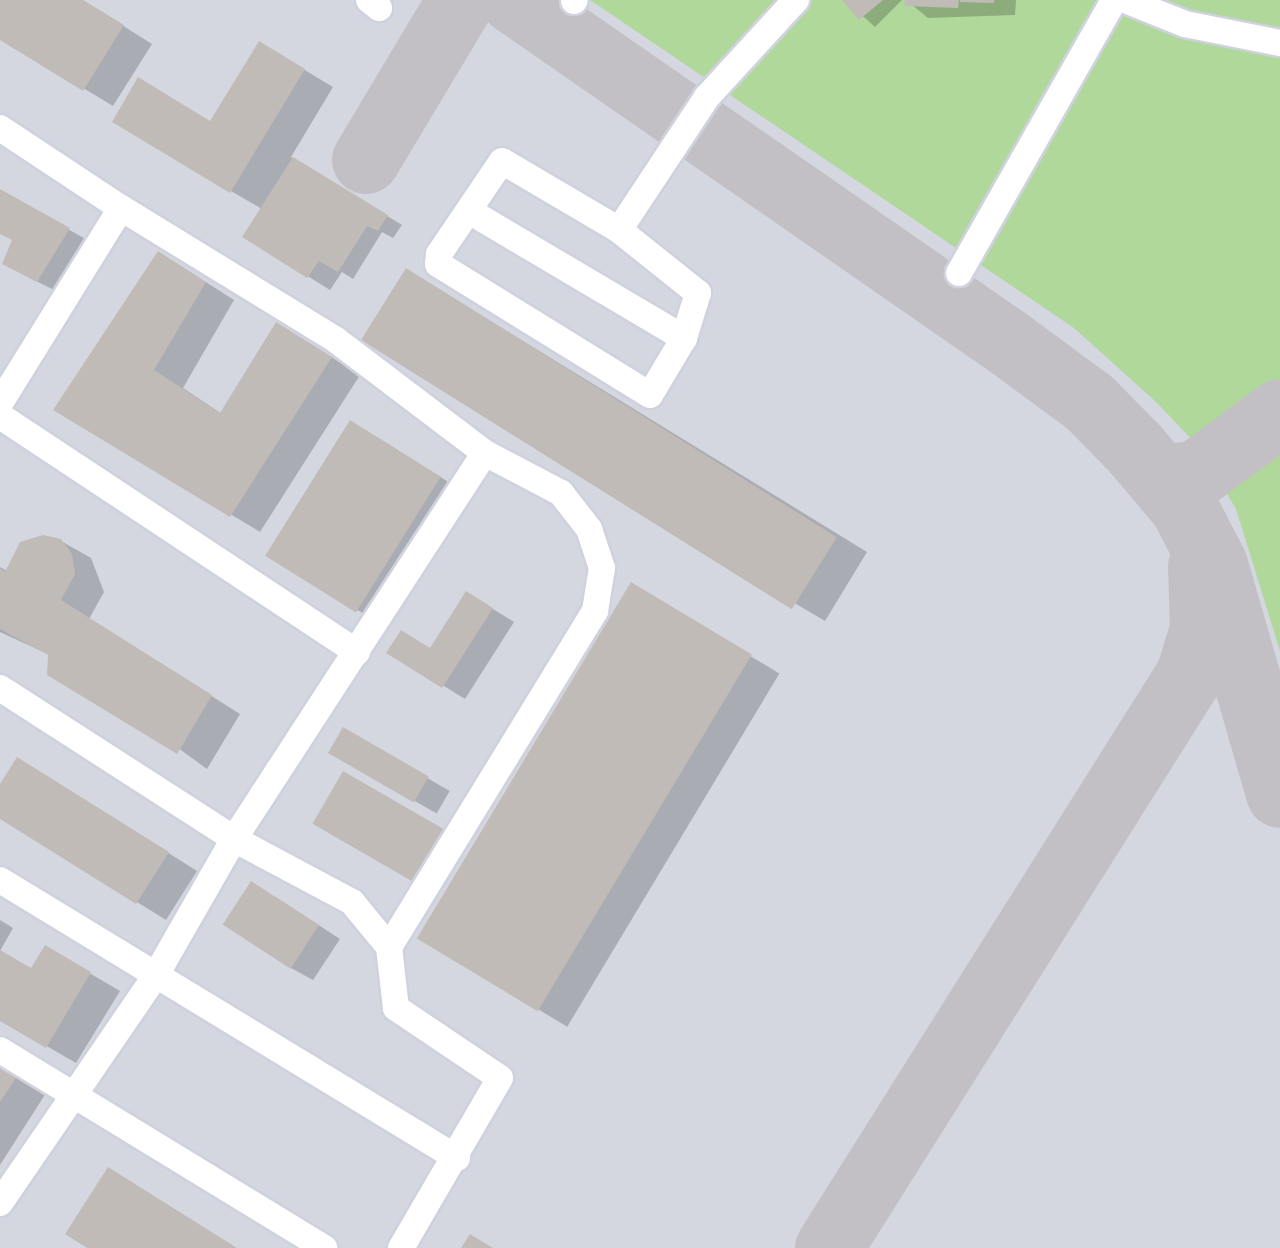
<!DOCTYPE html>
<html>
<head>
<meta charset="utf-8">
<style>
	body { margin:0 }
	#map { position:relative; width:1280px; height:1248px; overflow:hidden; background:#e7e1d9; font-family:"Alegreya Sans",sans-serif }
	div>[style] { position:absolute }
	.airport>* { inset:0; background:#d5d7e0; transform-origin:0 0 }
	.green>* { inset:0; background:#b0d89b }
	.shadow>* { inset:0; background:#0003; transform-origin:0 0 }
	.taxiway>* { height:68px; margin:-34px; padding:0 34px; transform-origin:34px; border-radius:34px; background:#c2c0c4 }
	.building>* { inset:0; background:#c0bbb6; transform-origin:0 0 }
	.roads { filter:drop-shadow(2px 0 #cfd2de) drop-shadow(-2px 0 #cfd2de) drop-shadow(0 2px #cfd2de) drop-shadow(0 -2px #cfd2de) }
	.minor>* { height:26px; margin:-13px; padding:0 13px; transform-origin:13px; border-radius:13px; background:#fff }
	span { translate:-50% -50%; white-space:nowrap; text-align:center; line-height:1.15; -webkit-text-stroke:5px #fff; paint-order:stroke }
</style>
</head>
<body>
<div id="map">
	<div class="airport">
		<i style="left:0;top:0;width:1280px;height:1248px"></i>
	</div>
	<div class="green">
		<i style="clip-path:polygon(590px 0,1280px 0,1280px 651px,1236px 509px,1199px 447px,1156px 402px,1074px 328px)"></i>
	</div>
	<div class="shadow">
		<i style="clip-path:polygon(0 0,82px 0,152px 44px,113px 106px,0 38px)"></i>
		<i style="clip-path:polygon(845px 0,902px 0,875px 27px)"></i>
		<i style="clip-path:polygon(906px 0,1016px 0,1015px 15px,928px 18px)"></i>
		<i style="clip-path:polygon(288px 60px,333px 87px,291px 157px,402px 225px,393px 238px,382px 232px,353px 279px,342px 272px,330px 290px,245px 237px,262px 209px,231px 191px,211px 122px)"></i>
		<i style="clip-path:polygon(0 191px,91px 242px,60px 293px,26px 276px,14px 240px,0 233px)"></i>
		<i style="clip-path:polygon(187px 270px,234px 300px,183px 388px,222px 414px,306px 341px,360px 375px,260px 532px,56px 409px)"></i>
		<i style="clip-path:polygon(435px 287px,867px 552px,825px 621px,796px 604px)"></i>
		<i style="clip-path:polygon(380px 439px,469px 495px,385px 627px,267px 554px)"></i>
		<i style="clip-path:polygon(61px 541px,91px 558px,104px 592px,89px 619px,240px 714px,207px 769px,50px 655px,0 632px,0 567px,7px 571px)"></i>
		<i style="left:632px;top:585px;width:172px;height:412px;rotate:31deg"></i>
		<i style="clip-path:polygon(488px 606px,514px 622px,465px 699px,389px 652px,431px 650px)"></i>
		<i style="left:344px;top:730px;width:122px;height:26px;rotate:30deg"></i>
		<i style="clip-path:polygon(47px 776px,197px 871px,166px 920px,0 817px,0 787px)"></i>
		<i style="clip-path:polygon(274px 896px,340px 939px,313px 980px,291px 968px)"></i>
		<i style="clip-path:polygon(0 920px,13px 928px,0 951px)"></i>
		<i style="clip-path:polygon(45px 947px,120px 991px,76px 1063px,0 1019px,0 951px,32px 970px)"></i>
		<i style="clip-path:polygon(0 1060px,48px 1090px,0 1165px)"></i>
	</div>
	<div class="taxiway">
		<i style="left:514px;top:0;width:604px;rotate:34.74deg"></i>
		<i style="left:1010px;top:344px;width:99px;rotate:36.4deg"></i>
		<i style="left:1090px;top:403px;width:66px;rotate:45.6deg"></i>
		<i style="left:1136px;top:450px;width:75px;rotate:49.9deg"></i>
		<i style="left:1184px;top:507px;width:65px;rotate:62.7deg"></i>
		<i style="left:1214px;top:565px;width:238px;rotate:73.9deg"></i>
		<i style="left:366px;top:160px;width:185px;rotate:-59.1deg"></i>
		<i style="left:1162px;top:478px;width:34px;rotate:-5deg"></i>
		<i style="left:1196px;top:475px;width:104px;rotate:-36.4deg"></i>
		<i style="left:829px;top:1248px;width:677px;rotate:-57.79deg"></i>
		<i style="left:1190px;top:675px;width:48px;rotate:-73.1deg"></i>
		<i style="left:1204px;top:629px;width:63px;rotate:-91.8deg"></i>
	</div>
	<div class="building">
		<i style="clip-path:polygon(0 0,83px 0,124px 25px,83px 91px,0 40px)"></i>
		<i style="clip-path:polygon(842px 0,883px 0,859px 20px)"></i>
		<i style="clip-path:polygon(905px 0,959px 0,958px 8px,904px 6px)"></i>
		<i style="clip-path:polygon(960px 0,994px 0,994px 3px,960px 2px)"></i>
		<i style="clip-path:polygon(259px 41px,305px 69px,230px 193px,112px 122px,138px 77px,210px 121px)"></i>
		<i style="clip-path:polygon(293px 157px,388px 215px,378px 231px,367px 226px,338px 272px,319px 261px,307px 278px,242px 237px)"></i>
		<i style="clip-path:polygon(0 189px,70px 228px,37px 282px,2px 264px,12px 240px,0 234px)"></i>
		<i style="clip-path:polygon(158px 251px,206px 282px,154px 370px,220px 413px,276px 322px,332px 357px,230px 517px,53px 410px)"></i>
		<i style="left:406px;top:268px;width:508px;height:85px;rotate:32deg"></i>
		<i style="left:350px;top:420px;width:107px;height:160px;rotate:32deg"></i>
		<i style="clip-path:polygon(43px 535px,61px 539px,72px 554px,75px 574px,61px 600px,212px 695px,177px 754px,47px 675px,48px 655px,0 629px,0 568px,5px 572px,20px 542px)"></i>
		<i style="left:631px;top:582px;width:141px;height:416px;rotate:31deg"></i>
		<i style="clip-path:polygon(466px 591px,493px 608px,442px 688px,386px 653px,401px 630px,430px 648px)"></i>
		<i style="left:343px;top:727px;width:99px;height:30px;rotate:30deg"></i>
		<i style="clip-path:polygon(17px 757px,169px 852px,136px 904px,0 819px,0 784px)"></i>
		<i style="left:343px;top:771px;width:118px;height:61px;rotate:30deg"></i>
		<i style="left:251px;top:881px;width:81px;height:52px;rotate:33deg"></i>
		<i style="clip-path:polygon(45px 945px,91px 972px,46px 1048px,0 1021px,0 950px,31px 968px)"></i>
		<i style="clip-path:polygon(0 1059px,20px 1072px,0 1102px)"></i>
		<i style="clip-path:polygon(108px 1167px,237px 1248px,87px 1248px,65px 1234px)"></i>
		<i style="clip-path:polygon(470px 1234px,493px 1248px,461px 1248px)"></i>
	</div>
	<div class="roads">
		<div class="minor">
			<i style="left:369px;top:0;width:13px;rotate:39deg"></i>
			<i style="left:1125px;top:0;width:65px;rotate:21.8deg"></i>
			<i style="left:1185px;top:24px;width:97px;rotate:11.3deg"></i>
			<i style="left:574px;top:1px;width:1px;rotate:-45deg"></i>
			<i style="left:0;top:128px;width:145px;rotate:33.5deg"></i>
			<i style="left:121px;top:208px;width:229px;rotate:121.8deg"></i>
			<i style="left:121px;top:208px;width:252px;rotate:31.5deg"></i>
			<i style="left:336px;top:340px;width:187px;rotate:37.2deg"></i>
			<i style="left:485px;top:453px;width:86px;rotate:27.8deg"></i>
			<i style="left:561px;top:493px;width:46px;rotate:52.1deg"></i>
			<i style="left:589px;top:529px;width:41px;rotate:71.6deg"></i>
			<i style="left:602px;top:568px;width:44px;rotate:99.2deg"></i>
			<i style="left:595px;top:611px;width:394px;rotate:121.5deg"></i>
			<i style="left:469px;top:211px;width:250px;rotate:30.6deg"></i>
			<i style="left:684px;top:338px;width:66px;rotate:120.8deg"></i>
			<i style="left:650px;top:395px;width:249px;rotate:-148.3deg"></i>
			<i style="left:438px;top:264px;width:10px;rotate:-84deg"></i>
			<i style="left:439px;top:254px;width:112px;rotate:-55.9deg"></i>
			<i style="left:502px;top:161px;width:136px;rotate:30.5deg"></i>
			<i style="left:619px;top:230px;width:159px;rotate:-56.5deg"></i>
			<i style="left:707px;top:97px;width:132px;rotate:-47.5deg"></i>
			<i style="left:619px;top:230px;width:101px;rotate:38.6deg"></i>
			<i style="left:698px;top:293px;width:47px;rotate:107.3deg"></i>
			<i style="left:959px;top:273px;width:314px;rotate:-60.4deg"></i>
			<i style="left:0;top:416px;width:428px;rotate:33.5deg"></i>
			<i style="left:0;top:688px;width:278px;rotate:32.8deg"></i>
			<i style="left:234px;top:839px;width:134px;rotate:28.1deg"></i>
			<i style="left:352px;top:902px;width:58px;rotate:50.6deg"></i>
			<i style="left:389px;top:947px;width:61px;rotate:83.5deg"></i>
			<i style="left:396px;top:1008px;width:125px;rotate:33.9deg"></i>
			<i style="left:500px;top:1078px;width:197px;rotate:120.2deg"></i>
			<i style="left:0;top:880px;width:535px;rotate:31.31deg"></i>
			<i style="left:0;top:1050px;width:380px;rotate:31.4deg"></i>
			<i style="left:0;top:1203px;width:276px;rotate:-55.6deg"></i>
			<i style="left:156px;top:975px;width:157px;rotate:-60.2deg"></i>
			<i style="left:234px;top:839px;width:460px;rotate:-57deg"></i>
		</div>
	</div>
</div>
</body>
</html>
